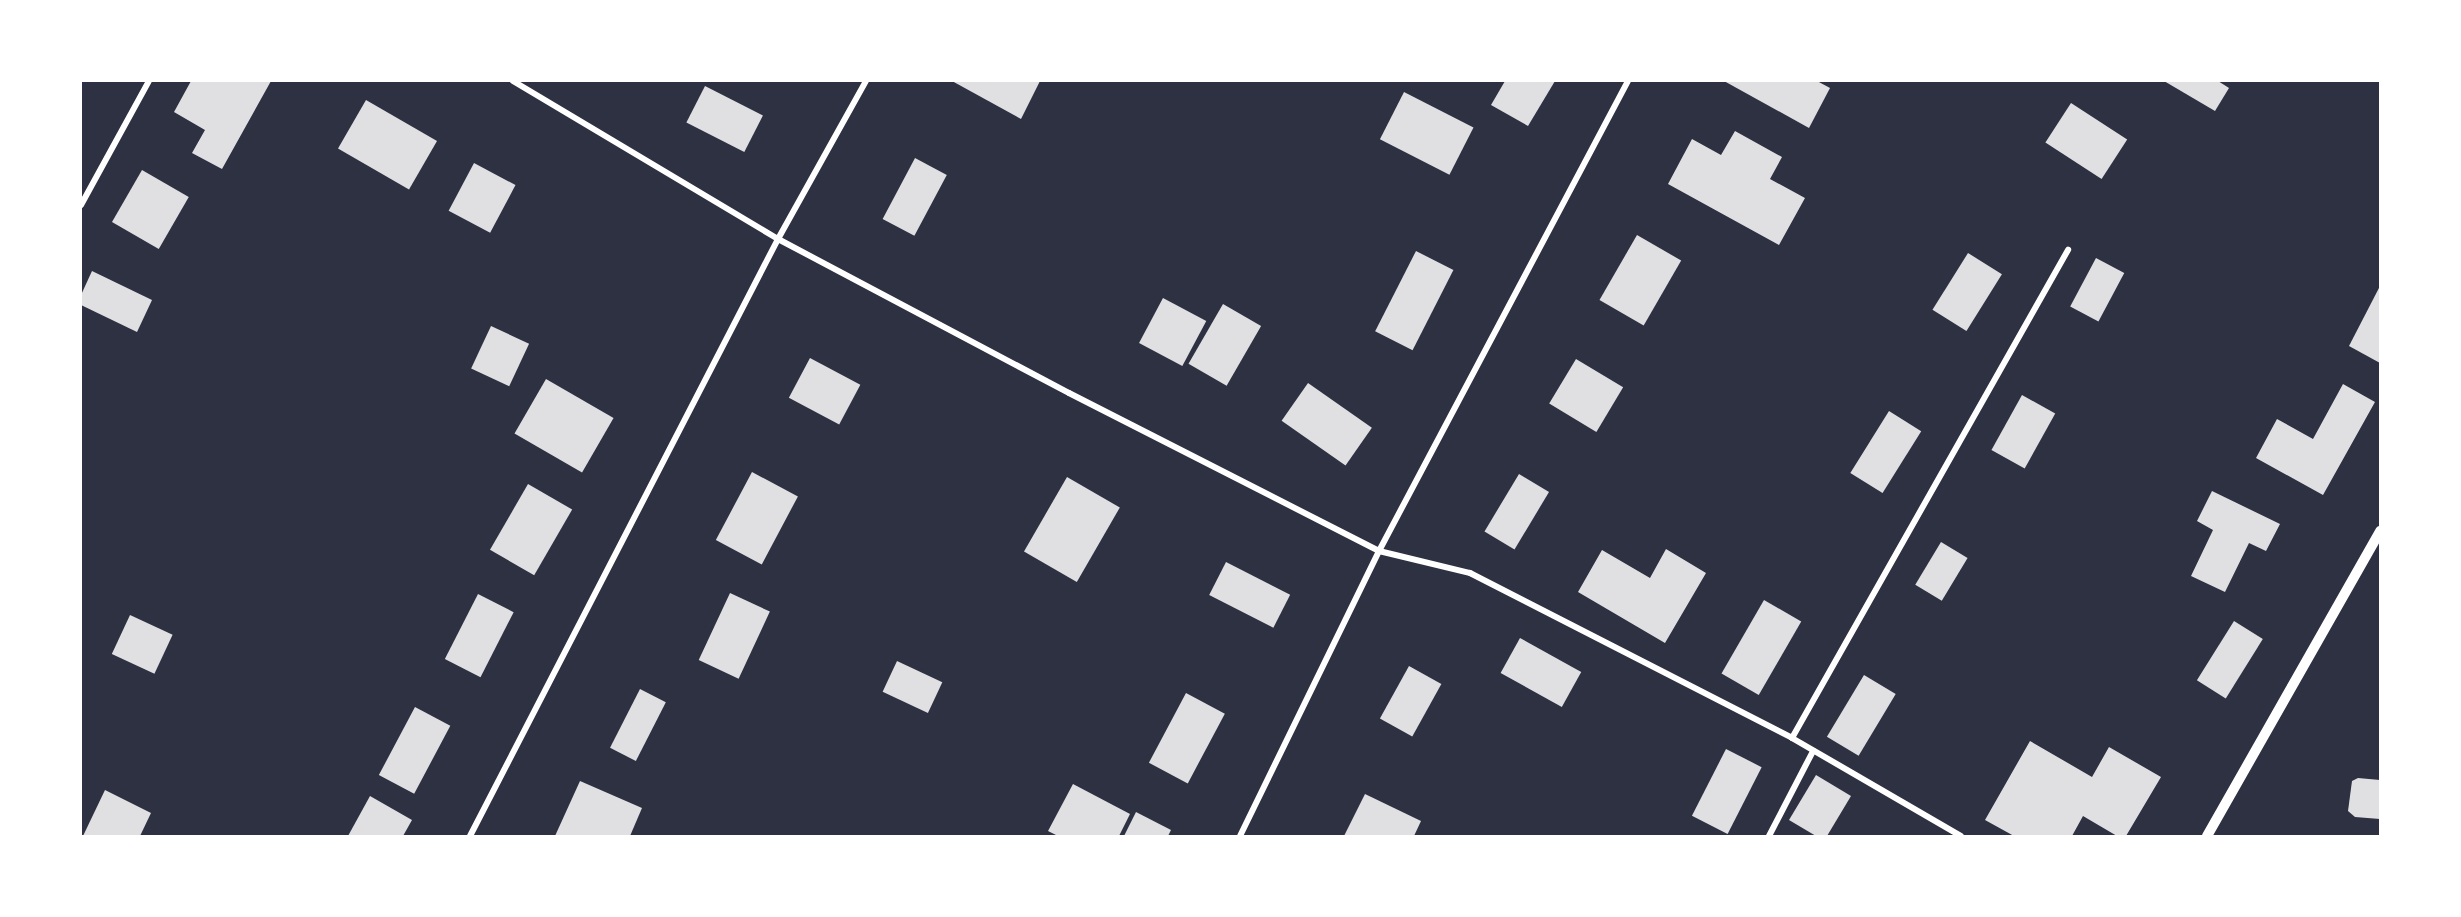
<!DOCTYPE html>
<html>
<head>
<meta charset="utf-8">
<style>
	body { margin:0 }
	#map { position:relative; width:2461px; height:917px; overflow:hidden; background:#2d3142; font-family:Mulish,sans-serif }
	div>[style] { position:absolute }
	.building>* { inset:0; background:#e0e0e3; transform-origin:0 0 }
	.minor>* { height:6px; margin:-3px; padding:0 3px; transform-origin:3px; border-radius:3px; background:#fff }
	.tertiary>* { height:10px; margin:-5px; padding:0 5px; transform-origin:5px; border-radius:5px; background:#fff }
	span { translate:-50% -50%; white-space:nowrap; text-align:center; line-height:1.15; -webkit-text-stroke:6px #fff; paint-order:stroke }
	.frame { position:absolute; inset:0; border:82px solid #fff; pointer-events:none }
</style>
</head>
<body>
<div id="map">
	<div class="building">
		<i style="clip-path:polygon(191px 81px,271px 81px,222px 169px,192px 153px,205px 130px,174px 112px)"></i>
		<i style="clip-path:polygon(952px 81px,1040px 81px,1021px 119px)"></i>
		<i style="clip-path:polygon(1505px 81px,1555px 81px,1528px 126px,1491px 105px)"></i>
		<i style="clip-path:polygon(1724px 81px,1817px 81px,1830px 88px,1809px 128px)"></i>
		<i style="clip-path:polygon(2164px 81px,2218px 81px,2229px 88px,2215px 111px)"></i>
		<i style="left:705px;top:86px;width:65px;height:41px;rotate:27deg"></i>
		<i style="left:1404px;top:92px;width:78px;height:53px;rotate:27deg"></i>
		<i style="left:366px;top:100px;width:82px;height:56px;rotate:30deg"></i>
		<i style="left:2071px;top:103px;width:67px;height:47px;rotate:33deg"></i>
		<i style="clip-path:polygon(1735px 131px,1782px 157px,1770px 179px,1805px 198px,1779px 245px,1668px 184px,1692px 139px,1721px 155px)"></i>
		<i style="left:915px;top:158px;width:36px;height:69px;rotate:28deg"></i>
		<i style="left:474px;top:163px;width:47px;height:54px;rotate:28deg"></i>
		<i style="left:142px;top:170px;width:54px;height:60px;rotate:30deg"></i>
		<i style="left:1637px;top:235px;width:51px;height:75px;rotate:30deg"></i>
		<i style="left:1416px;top:251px;width:42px;height:90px;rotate:27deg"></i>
		<i style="left:1968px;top:253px;width:40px;height:67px;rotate:32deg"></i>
		<i style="left:2096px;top:258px;width:32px;height:55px;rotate:28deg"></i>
		<i style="clip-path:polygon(92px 271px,152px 300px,137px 332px,81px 305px,81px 295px)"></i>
		<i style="clip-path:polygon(2380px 286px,2380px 363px,2349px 346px)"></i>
		<i style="left:1163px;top:298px;width:49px;height:51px;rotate:28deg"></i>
		<i style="left:1223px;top:304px;width:44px;height:69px;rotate:30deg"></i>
		<i style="left:491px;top:326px;width:42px;height:47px;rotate:25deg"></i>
		<i style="left:810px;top:358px;width:57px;height:45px;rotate:28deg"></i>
		<i style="left:1576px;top:359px;width:55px;height:52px;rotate:31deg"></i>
		<i style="left:546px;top:379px;width:78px;height:63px;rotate:30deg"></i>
		<i style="left:1308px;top:383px;width:78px;height:46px;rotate:35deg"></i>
		<i style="clip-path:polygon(2343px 384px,2375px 402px,2323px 495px,2256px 458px,2277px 419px,2313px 439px)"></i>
		<i style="left:2022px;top:395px;width:38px;height:63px;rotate:29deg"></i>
		<i style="left:1889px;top:411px;width:38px;height:73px;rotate:32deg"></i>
		<i style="left:752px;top:472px;width:52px;height:77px;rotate:28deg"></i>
		<i style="left:1519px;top:474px;width:35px;height:67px;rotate:31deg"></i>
		<i style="left:1067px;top:477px;width:61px;height:86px;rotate:30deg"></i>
		<i style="left:528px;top:484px;width:51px;height:76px;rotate:30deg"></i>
		<i style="clip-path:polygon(2212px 491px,2280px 524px,2266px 551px,2249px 543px,2225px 592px,2191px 576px,2213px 530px,2197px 521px)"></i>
		<i style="left:1941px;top:542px;width:31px;height:50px;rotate:31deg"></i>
		<i style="clip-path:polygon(1666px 549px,1706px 573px,1665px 643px,1578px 592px,1602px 550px,1650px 578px)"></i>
		<i style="left:1226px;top:562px;width:72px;height:37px;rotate:27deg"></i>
		<i style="left:730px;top:593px;width:44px;height:74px;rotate:25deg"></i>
		<i style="left:478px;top:594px;width:40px;height:73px;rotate:27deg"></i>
		<i style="left:1764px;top:600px;width:43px;height:85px;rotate:30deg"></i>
		<i style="left:130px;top:615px;width:47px;height:43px;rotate:25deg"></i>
		<i style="left:2234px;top:621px;width:34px;height:70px;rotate:32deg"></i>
		<i style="left:1520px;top:638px;width:70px;height:40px;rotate:29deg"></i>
		<i style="left:897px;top:661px;width:50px;height:34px;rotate:25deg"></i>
		<i style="left:1409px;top:666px;width:37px;height:60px;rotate:29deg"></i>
		<i style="left:1864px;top:675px;width:37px;height:72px;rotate:31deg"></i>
		<i style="left:640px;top:689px;width:29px;height:66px;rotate:27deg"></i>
		<i style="left:1186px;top:693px;width:44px;height:79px;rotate:28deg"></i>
		<i style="left:415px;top:707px;width:40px;height:77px;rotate:28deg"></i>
		<i style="clip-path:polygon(2030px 741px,2092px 777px,2109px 747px,2161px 777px,2126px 836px,2117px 836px,2083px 816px,2072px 836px,2014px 836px,1985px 820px)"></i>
		<i style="left:1726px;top:749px;width:40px;height:75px;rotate:27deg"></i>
		<i style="clip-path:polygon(1816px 775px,1851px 796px,1827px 836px,1816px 836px,1789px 820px)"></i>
		<i style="clip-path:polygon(2358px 778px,2380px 780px,2380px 819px,2355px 817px,2348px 811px,2352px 781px)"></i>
		<i style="clip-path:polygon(580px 781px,642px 808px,630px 836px,555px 836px)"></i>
		<i style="clip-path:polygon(1073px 784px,1130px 814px,1119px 836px,1058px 836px,1048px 831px)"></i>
		<i style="clip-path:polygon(105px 790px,151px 813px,140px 836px,83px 836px)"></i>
		<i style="clip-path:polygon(1365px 794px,1421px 821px,1414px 836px,1344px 836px)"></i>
		<i style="clip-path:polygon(370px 796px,412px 820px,403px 836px,348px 836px)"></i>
		<i style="clip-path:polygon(1136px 812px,1171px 830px,1168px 836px,1124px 836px)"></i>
	</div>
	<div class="minor">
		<i style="left:513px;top:81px;width:309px;rotate:30.8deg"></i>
		<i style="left:778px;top:239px;width:329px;rotate:27.9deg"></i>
		<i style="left:1069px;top:393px;width:348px;rotate:27deg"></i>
		<i style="left:1379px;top:551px;width:94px;rotate:13.6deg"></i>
		<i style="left:1470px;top:573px;width:362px;rotate:27.1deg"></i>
		<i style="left:1792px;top:738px;width:195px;rotate:30.1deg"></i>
		<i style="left:81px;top:205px;width:141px;rotate:-61.3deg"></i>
		<i style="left:1792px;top:738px;width:561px;rotate:-60.51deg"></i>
		<i style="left:470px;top:836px;width:672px;rotate:-62.71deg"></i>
		<i style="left:778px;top:239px;width:181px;rotate:-60.9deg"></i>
		<i style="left:1240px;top:836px;width:317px;rotate:-64deg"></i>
		<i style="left:1379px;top:551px;width:532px;rotate:-62.09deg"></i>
		<i style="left:1769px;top:836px;width:96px;rotate:-62.6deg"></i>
	</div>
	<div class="tertiary">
		<i style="left:2207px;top:836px;width:351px;rotate:-60.4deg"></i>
	</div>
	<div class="frame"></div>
</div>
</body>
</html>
